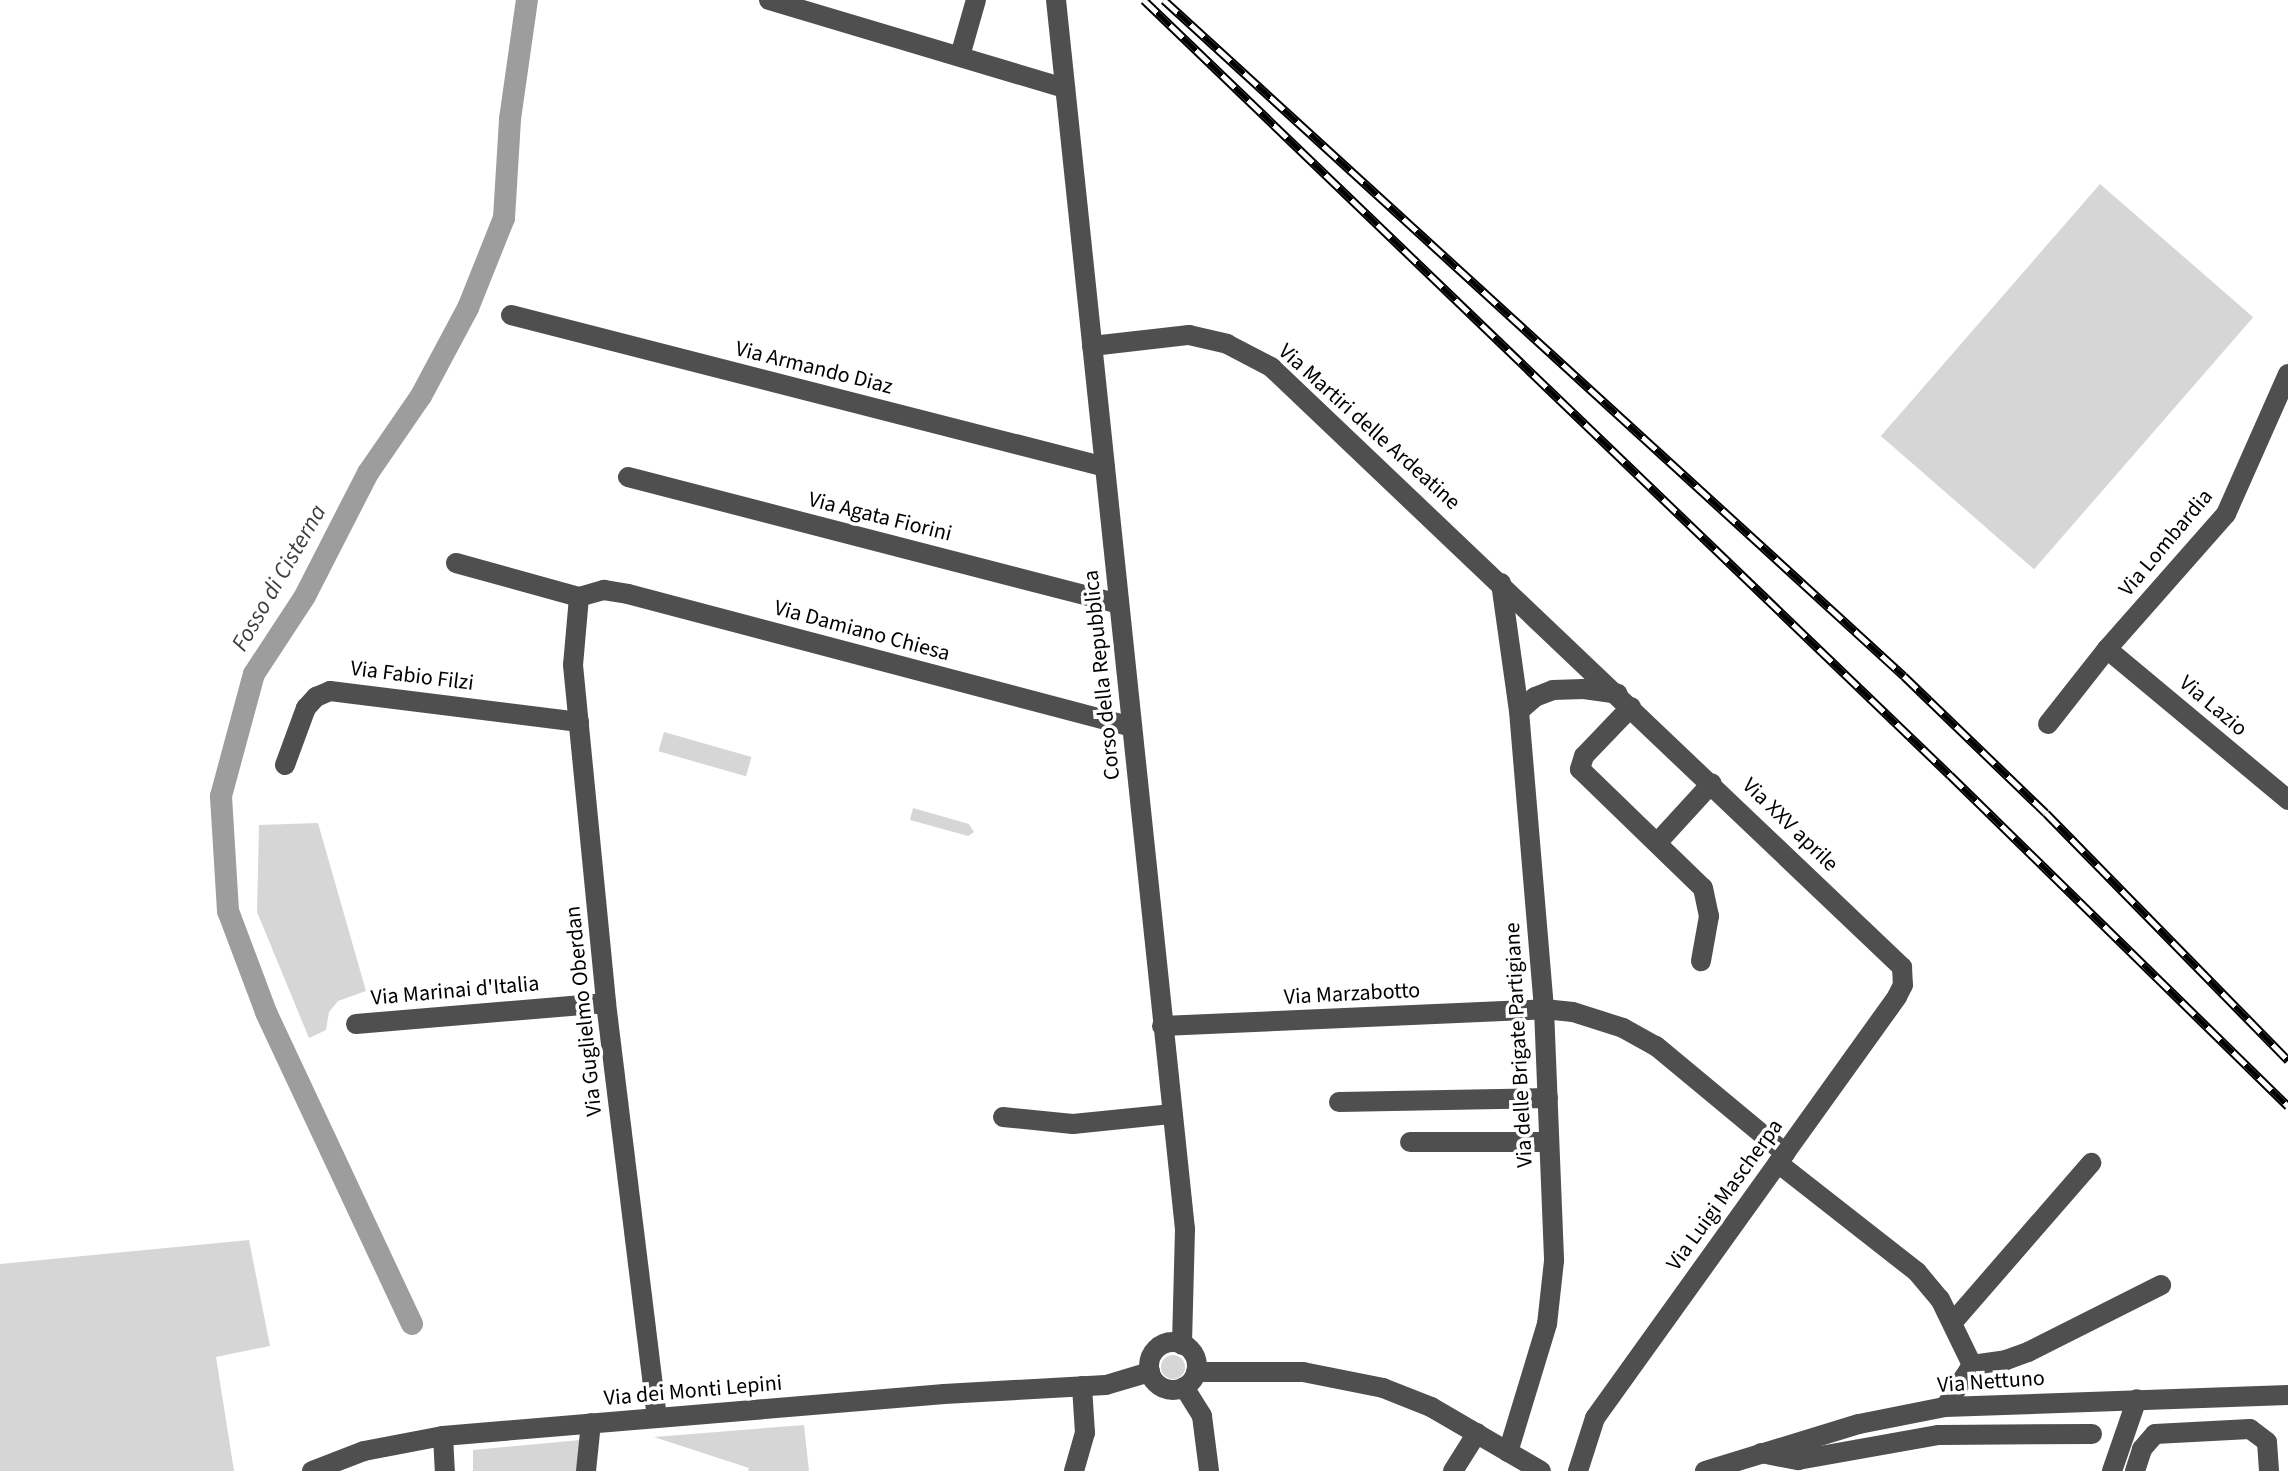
<!DOCTYPE html>
<html>
<head>
<meta charset="utf-8">
<style>
	body { margin:0 }
	#map { position:relative; width:2288px; height:1471px; overflow:hidden; background:#fff; font-family:"Source Sans 3",sans-serif }
	div>[style] { position:absolute }
	.green>* { inset:0; background:#d6d6d6; transform-origin:0 0 }
	.round { border-radius:50% }
	.canal>* { height:22px; margin:-11px; padding:0 11px; transform-origin:11px; border-radius:11px; background:#9d9d9d }
	.minor>* { height:20px; margin:-10px; padding:0 10px; transform-origin:10px; border-radius:10px; background:#4f4f4f }
	.minor>.ring { margin:-10px; padding:0; box-sizing:content-box; background:none; border:20px solid #4f4f4f; border-radius:50% }
	.rail>* { height:9px; margin-top:-4.5px; transform-origin:0; background:repeating-linear-gradient(90deg,#fff 0 18px,#000 0 36px); box-sizing:border-box; border-block:2px solid #000 }
	span { translate:-50% -50%; white-space:nowrap; text-align:center; line-height:1.15; -webkit-text-stroke:7px #fff; paint-order:stroke }
	.street-label { font-size:22px; color:#000 }
	.water-label { font-size:24px; color:#3e3e3e; font-style:italic }
</style>
</head>
<body>
<div id="map">
	<div class="green">
		<i style="left:2100px;top:184px;width:203px;height:334px;rotate:41deg"></i>
		<i style="left:664px;top:732px;width:91px;height:20px;rotate:16deg"></i>
		<i style="clip-path:polygon(913px 808px,969px 824px,974px 832px,968px 836px,910px 820px)"></i>
		<i style="clip-path:polygon(318px 823px,366px 991px,338px 1001px,329px 1012px,326px 1030px,309px 1038px,257px 912px,259px 825px)"></i>
		<i style="clip-path:polygon(249px 1240px,270px 1346px,216px 1357px,234px 1471px,0 1471px,0 1264px)"></i>
		<i class="round" style="left:1161px;top:1355px;width:24px;height:24px"></i>
		<i style="clip-path:polygon(804px 1425px,809px 1471px,748px 1471px,749px 1468px,654px 1437px)"></i>
		<i style="clip-path:polygon(580px 1440px,578px 1471px,473px 1471px,473px 1450px)"></i>
	</div>
	<div class="canal">
		<i style="left:412px;top:1324px;width:344px;rotate:-115.1deg"></i>
		<i style="left:266px;top:1012px;width:108px;rotate:-110.6deg"></i>
		<i style="left:228px;top:911px;width:115px;rotate:-93.5deg"></i>
		<i style="left:221px;top:796px;width:126px;rotate:-74.9deg"></i>
		<i style="left:254px;top:674px;width:93px;rotate:-56.8deg"></i>
		<i style="left:305px;top:596px;width:138px;rotate:-62.9deg"></i>
		<i style="left:368px;top:473px;width:93px;rotate:-55.5deg"></i>
		<i style="left:421px;top:396px;width:100px;rotate:-61.9deg"></i>
		<i style="left:468px;top:308px;width:97px;rotate:-68.2deg"></i>
		<i style="left:504px;top:218px;width:99px;rotate:-86.5deg"></i>
		<i style="left:510px;top:119px;width:120px;rotate:-81.9deg"></i>
	</div>
	<div class="minor">
		<i style="left:769px;top:0;width:309px;rotate:16.6deg"></i>
		<i style="left:1056px;top:0;width:1236px;rotate:84.01deg"></i>
		<i style="left:1185px;top:1229px;width:116px;rotate:91.5deg"></i>
		<i style="left:960px;top:56px;width:58px;rotate:-74.1deg"></i>
		<i style="left:511px;top:315px;width:613px;rotate:14.35deg"></i>
		<i style="left:1092px;top:346px;width:98px;rotate:-6.5deg"></i>
		<i style="left:1189px;top:335px;width:39px;rotate:13deg"></i>
		<i style="left:1227px;top:344px;width:50px;rotate:27.6deg"></i>
		<i style="left:1271px;top:367px;width:871px;rotate:43.56deg"></i>
		<i style="left:1902px;top:967px;width:18px;rotate:87deg"></i>
		<i style="left:1903px;top:985px;width:13px;rotate:117deg"></i>
		<i style="left:1897px;top:997px;width:518px;rotate:125.65deg"></i>
		<i style="left:1595px;top:1418px;width:56px;rotate:107.8deg"></i>
		<i style="left:628px;top:477px;width:507px;rotate:14.5deg"></i>
		<i style="left:456px;top:563px;width:128px;rotate:15.5deg"></i>
		<i style="left:1501px;top:583px;width:129px;rotate:82deg"></i>
		<i style="left:1519px;top:711px;width:299px;rotate:85.2deg"></i>
		<i style="left:1544px;top:1009px;width:252px;rotate:87.7deg"></i>
		<i style="left:1554px;top:1261px;width:63px;rotate:96.3deg"></i>
		<i style="left:1547px;top:1324px;width:134px;rotate:106.9deg"></i>
		<i style="left:579px;top:597px;width:68px;rotate:95deg"></i>
		<i style="left:573px;top:665px;width:340px;rotate:84.4deg"></i>
		<i style="left:606px;top:1003px;width:418px;rotate:83deg"></i>
		<i style="left:579px;top:597px;width:26px;rotate:-16deg"></i>
		<i style="left:604px;top:590px;width:24px;rotate:9deg"></i>
		<i style="left:628px;top:594px;width:521px;rotate:14.78deg"></i>
		<i style="left:2107px;top:649px;width:236px;rotate:39.8deg"></i>
		<i style="left:1631px;top:707px;width:68px;rotate:133.8deg"></i>
		<i style="left:1584px;top:756px;width:14px;rotate:107deg"></i>
		<i style="left:1580px;top:769px;width:171px;rotate:44.1deg"></i>
		<i style="left:1703px;top:888px;width:29px;rotate:78deg"></i>
		<i style="left:1709px;top:916px;width:46px;rotate:100.1deg"></i>
		<i style="left:1519px;top:711px;width:21px;rotate:-41deg"></i>
		<i style="left:1535px;top:697px;width:19px;rotate:-21deg"></i>
		<i style="left:1553px;top:690px;width:31px;rotate:-2deg"></i>
		<i style="left:1584px;top:689px;width:34px;rotate:8deg"></i>
		<i style="left:2048px;top:724px;width:95px;rotate:-51.8deg"></i>
		<i style="left:2107px;top:649px;width:180px;rotate:-48.6deg"></i>
		<i style="left:2226px;top:514px;width:153px;rotate:-66.1deg"></i>
		<i style="left:285px;top:765px;width:61px;rotate:-69.8deg"></i>
		<i style="left:306px;top:708px;width:15px;rotate:-48deg"></i>
		<i style="left:316px;top:697px;width:15px;rotate:-23deg"></i>
		<i style="left:330px;top:691px;width:251px;rotate:7.1deg"></i>
		<i style="left:1657px;top:843px;width:81px;rotate:-47.5deg"></i>
		<i style="left:356px;top:1024px;width:251px;rotate:-4.8deg"></i>
		<i style="left:1162px;top:1026px;width:382px;rotate:-2.5deg"></i>
		<i style="left:1544px;top:1009px;width:29px;rotate:6deg"></i>
		<i style="left:1573px;top:1012px;width:52px;rotate:17.7deg"></i>
		<i style="left:1623px;top:1028px;width:38px;rotate:29deg"></i>
		<i style="left:1656px;top:1046px;width:168px;rotate:39.7deg"></i>
		<i style="left:1339px;top:1102px;width:209px;rotate:-1.1deg"></i>
		<i style="left:1003px;top:1117px;width:70px;rotate:5.7deg"></i>
		<i style="left:1073px;top:1124px;width:100px;rotate:-5.8deg"></i>
		<i style="left:1410px;top:1142px;width:139px"></i>
		<i style="left:1778px;top:1163px;width:177px;rotate:38.1deg"></i>
		<i style="left:1917px;top:1272px;width:35px;rotate:50deg"></i>
		<i style="left:1940px;top:1299px;width:73px;rotate:64.1deg"></i>
		<i style="left:1972px;top:1365px;width:50px;rotate:122.7deg"></i>
		<i style="left:1953px;top:1322px;width:211px;rotate:-49deg"></i>
		<i class="ring" style="left:1149px;top:1342px;width:28px;height:28px"></i>
		<i style="left:1972px;top:1365px;width:34px;rotate:-8deg"></i>
		<i style="left:2006px;top:1360px;width:23px;rotate:-20deg"></i>
		<i style="left:2028px;top:1352px;width:149px;rotate:-26.7deg"></i>
		<i style="left:1196px;top:1372px;width:107px"></i>
		<i style="left:1303px;top:1372px;width:82px;rotate:11.3deg"></i>
		<i style="left:1383px;top:1388px;width:52px;rotate:21.6deg"></i>
		<i style="left:1431px;top:1407px;width:127px;rotate:30.2deg"></i>
		<i style="left:1184px;top:1387px;width:34px;rotate:58deg"></i>
		<i style="left:1202px;top:1416px;width:55px;rotate:82.7deg"></i>
		<i style="left:443px;top:1436px;width:35px;rotate:87deg"></i>
		<i style="left:1761px;top:1453px;width:38px;rotate:11deg"></i>
		<i style="left:1798px;top:1460px;width:143px;rotate:-10.1deg"></i>
		<i style="left:1939px;top:1435px;width:153px;rotate:-0.4deg"></i>
		<i style="left:312px;top:1471px;width:56px;rotate:-21deg"></i>
		<i style="left:364px;top:1451px;width:80px;rotate:-10.8deg"></i>
		<i style="left:443px;top:1436px;width:503px;rotate:-4.79deg"></i>
		<i style="left:944px;top:1394px;width:162px;rotate:-3.2deg"></i>
		<i style="left:1106px;top:1385px;width:46px;rotate:-16.5deg"></i>
		<i style="left:586px;top:1471px;width:48px;rotate:-84.1deg"></i>
		<i style="left:1074px;top:1471px;width:40px;rotate:-74deg"></i>
		<i style="left:1085px;top:1433px;width:47px;rotate:-93.7deg"></i>
		<i style="left:1453px;top:1471px;width:45px;rotate:-57.7deg"></i>
		<i style="left:1705px;top:1471px;width:161px;rotate:-17deg"></i>
		<i style="left:1859px;top:1424px;width:88px;rotate:-11.2deg"></i>
		<i style="left:1945px;top:1407px;width:343px;rotate:-2deg"></i>
		<i style="left:2112px;top:1471px;width:76px;rotate:-70.9deg"></i>
		<i style="left:2135px;top:1471px;width:23px;rotate:-72deg"></i>
		<i style="left:2142px;top:1449px;width:20px;rotate:-49deg"></i>
		<i style="left:2155px;top:1434px;width:95px;rotate:-3deg"></i>
		<i style="left:2250px;top:1429px;width:21px;rotate:37deg"></i>
		<i style="left:2267px;top:1442px;width:29px;rotate:86deg"></i>
	</div>
	<div class="rail">
		<i style="left:1144px;top:0;width:1118px;rotate:43.88deg"></i>
		<i style="left:1950px;top:775px;width:473px;rotate:44.4deg"></i>
		<i style="left:1164px;top:0;width:1002px;rotate:42.41deg"></i>
		<i style="left:1904px;top:676px;width:197px;rotate:44deg"></i>
		<i style="left:2046px;top:813px;width:346px;rotate:45.6deg"></i>
	</div>
	<div class="street-label">
		<span style="left:814px;top:368px;rotate:14deg">Via Armando Diaz</span>
		<span style="left:1369px;top:427px;rotate:42deg">Via Martiri delle Ardeatine</span>
		<span style="left:880px;top:517px;rotate:14deg">Via Agata Fiorini</span>
		<span style="left:2166px;top:543px;rotate:-50deg">Via Lombardia</span>
		<span style="left:862px;top:631px;rotate:15deg">Via Damiano Chiesa</span>
		<span style="left:1102px;top:675px;rotate:-96deg">Corso della Repubblica</span>
		<span style="left:412px;top:676px;rotate:7deg">Via Fabio Filzi</span>
		<span style="left:2213px;top:706px;rotate:40deg">Via Lazio</span>
		<span style="left:1790px;top:825px;rotate:44deg">Via XXV aprile</span>
		<span style="left:455px;top:991px;rotate:-5deg">Via Marinai d'Italia</span>
		<span style="left:1352px;top:994px;rotate:-3deg">Via Marzabotto</span>
		<span style="left:584px;top:1011px;rotate:-96deg">Via Guglielmo Oberdan</span>
		<span style="left:1519px;top:1045px;rotate:-93deg">Via delle Brigate Partigiane</span>
		<span style="left:1725px;top:1195px;rotate:-54deg">Via Luigi Mascherpa</span>
		<span style="left:1991px;top:1382px;rotate:-4deg">Via Nettuno</span>
		<span style="left:693px;top:1391px;rotate:-5deg">Via dei Monti Lepini</span>
	</div>
	<div class="water-label">
		<span style="left:279px;top:578px;rotate:-60deg">Fosso di Cisterna</span>
	</div>
</div>
</body>
</html>
